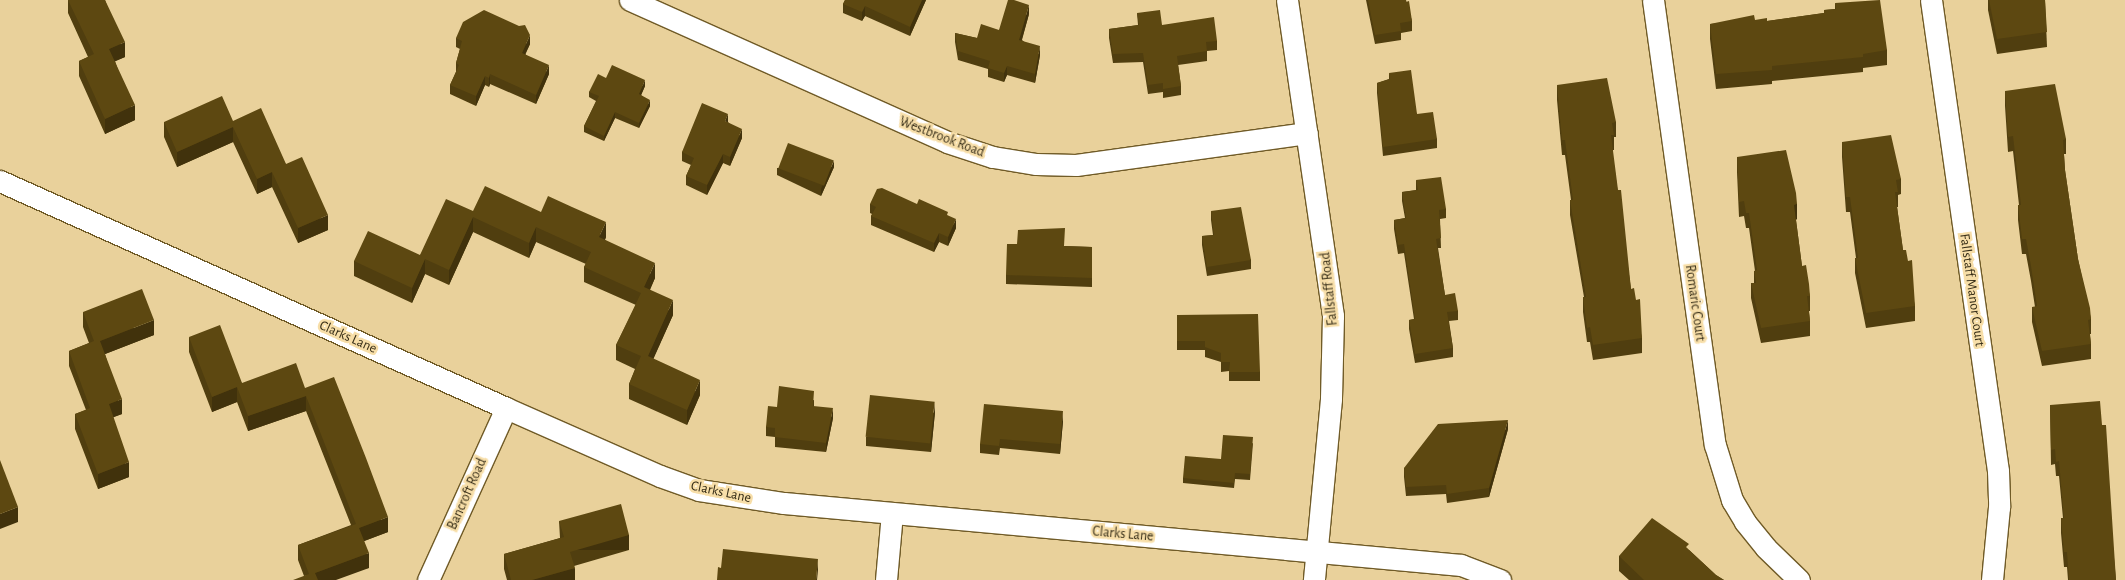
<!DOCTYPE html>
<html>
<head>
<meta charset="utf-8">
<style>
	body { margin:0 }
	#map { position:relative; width:2125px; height:580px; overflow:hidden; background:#e9d19b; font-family:"Alegreya Sans",sans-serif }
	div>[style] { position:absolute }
	.roads { filter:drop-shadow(1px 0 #705b27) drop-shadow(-1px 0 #705b27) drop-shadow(0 1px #705b27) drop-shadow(0 -1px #705b27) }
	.minor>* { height:21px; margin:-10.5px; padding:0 10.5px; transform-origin:10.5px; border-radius:10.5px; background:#fff }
	.wall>* { inset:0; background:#503e0f }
	.shaded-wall>* { inset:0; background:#41320c; transform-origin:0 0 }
	.building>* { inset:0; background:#5d4811; transform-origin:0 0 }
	span { translate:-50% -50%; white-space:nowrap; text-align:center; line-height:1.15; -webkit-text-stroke:5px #f7dea8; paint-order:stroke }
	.street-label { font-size:14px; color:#362d17 }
</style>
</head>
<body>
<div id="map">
	<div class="roads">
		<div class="minor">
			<i style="left:630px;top:0;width:347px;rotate:24.1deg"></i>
			<i style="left:947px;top:142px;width:48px;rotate:18.1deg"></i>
			<i style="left:993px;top:157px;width:44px;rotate:9.2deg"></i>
			<i style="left:1036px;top:164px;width:40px;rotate:1.4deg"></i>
			<i style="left:1076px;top:165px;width:233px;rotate:-7.9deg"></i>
			<i style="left:1287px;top:0;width:319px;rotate:81.7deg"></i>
			<i style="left:1333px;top:316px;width:83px;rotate:91.4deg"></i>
			<i style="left:1331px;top:399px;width:182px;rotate:95.4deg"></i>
			<i style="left:1653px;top:0;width:449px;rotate:82.1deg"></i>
			<i style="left:1715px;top:445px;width:58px;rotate:72.8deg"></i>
			<i style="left:1732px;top:500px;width:26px;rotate:59deg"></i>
			<i style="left:1745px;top:522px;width:33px;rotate:51deg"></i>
			<i style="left:1766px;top:548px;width:46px;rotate:44.1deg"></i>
			<i style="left:1931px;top:0;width:476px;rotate:81.9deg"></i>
			<i style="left:1998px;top:471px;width:36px;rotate:88deg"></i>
			<i style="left:1999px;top:507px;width:73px;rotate:95.5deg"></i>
			<i style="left:0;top:181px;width:555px;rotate:24.16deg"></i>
			<i style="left:506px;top:408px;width:168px;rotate:23.8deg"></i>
			<i style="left:660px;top:476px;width:41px;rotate:19.7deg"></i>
			<i style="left:699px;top:490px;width:86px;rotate:8.7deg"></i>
			<i style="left:784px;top:503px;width:680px;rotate:5.23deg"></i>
			<i style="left:1461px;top:565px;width:42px;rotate:21deg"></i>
			<i style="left:428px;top:580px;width:189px;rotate:-65.6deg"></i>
			<i style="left:886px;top:580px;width:67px;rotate:-84.9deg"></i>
		</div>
	</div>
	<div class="wall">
		<i style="clip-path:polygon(68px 0,105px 0,125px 57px,115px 61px,135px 120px,105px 134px,79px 76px,79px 61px,88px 57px,68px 13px)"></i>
		<i style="clip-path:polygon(845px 0,926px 0,910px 36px,865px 16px,862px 21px,843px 13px,843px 4px)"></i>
		<i style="clip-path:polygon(1366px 0,1406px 0,1412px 21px,1412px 31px,1401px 33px,1401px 40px,1375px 44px)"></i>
		<i style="clip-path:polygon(1988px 0,2045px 0,2047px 47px,1997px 54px,1988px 10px)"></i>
		<i style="clip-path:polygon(1835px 3px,1887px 50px,1887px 65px,1863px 68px,1863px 72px,1772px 81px,1772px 84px,1716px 89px,1710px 39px,1710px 24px,1755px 20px,1767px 21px,1824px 13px,1824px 10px,1835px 9px)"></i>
		<i style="clip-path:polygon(1137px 13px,1162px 25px,1217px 41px,1217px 50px,1207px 51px,1207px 61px,1178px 65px,1181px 86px,1181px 95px,1163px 98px,1163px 92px,1148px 94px,1143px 62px,1113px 63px,1109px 38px,1109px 29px,1138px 25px)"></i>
		<i style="clip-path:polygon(1029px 14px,1022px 40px,1040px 55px,1035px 83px,1007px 75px,1004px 82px,988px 77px,988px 69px,958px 60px,955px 42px,955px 33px,977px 38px,999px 30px)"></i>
		<i style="clip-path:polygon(456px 38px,530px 44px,525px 54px,549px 74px,536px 104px,490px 84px,489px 87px,485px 85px,476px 106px,450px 94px,450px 85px,456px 72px,456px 63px,460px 49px,456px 47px)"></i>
		<i style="clip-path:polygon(1389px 73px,1417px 114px,1437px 139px,1437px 148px,1383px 156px,1377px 93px,1377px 83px,1389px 79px)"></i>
		<i style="clip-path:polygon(606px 78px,645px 86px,641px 95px,650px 106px,639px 128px,615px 118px,604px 141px,584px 132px,584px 126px,596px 101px,589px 97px,589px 92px)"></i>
		<i style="clip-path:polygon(1557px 85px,1616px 122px,1616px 137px,1614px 137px,1614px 150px,1612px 150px,1631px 289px,1642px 338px,1642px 353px,1593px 360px,1590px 342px,1587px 342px,1583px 312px,1583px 297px,1584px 297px,1570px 215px,1570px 200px,1571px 200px,1565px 155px,1562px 155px,1557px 100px)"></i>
		<i style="clip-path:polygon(2005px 91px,2066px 139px,2066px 154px,2064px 154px,2065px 170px,2078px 259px,2091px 319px,2091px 334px,2090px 334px,2091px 344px,2091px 359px,2042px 366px,2032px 322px,2032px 307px,2035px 307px,2031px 281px,2026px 254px,2022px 254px,2018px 220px,2018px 205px,2019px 205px,2013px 151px,2008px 152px,2005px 106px)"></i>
		<i style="clip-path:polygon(233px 121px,286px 164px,328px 230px,298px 243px,272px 187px,257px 194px,233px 142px,177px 167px,164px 137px,164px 122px)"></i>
		<i style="clip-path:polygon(728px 122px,742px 138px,730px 166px,723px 163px,707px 195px,686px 185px,686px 176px,691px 165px,682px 161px,682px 152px)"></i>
		<i style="clip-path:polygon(1842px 142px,1901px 179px,1901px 194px,1898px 195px,1898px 207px,1897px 207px,1903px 250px,1915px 306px,1915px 321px,1866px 328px,1855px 273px,1855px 258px,1856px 258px,1850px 212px,1846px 212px,1842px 157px)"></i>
		<i style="clip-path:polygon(1737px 157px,1797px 219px,1796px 220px,1802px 266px,1810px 296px,1810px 311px,1809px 311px,1810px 321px,1810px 336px,1761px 343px,1751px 298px,1751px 283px,1754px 283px,1754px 271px,1755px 271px,1749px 228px,1746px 228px,1744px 216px,1739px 217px,1737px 172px)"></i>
		<i style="clip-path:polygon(834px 167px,821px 196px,777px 175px,777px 168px)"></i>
		<i style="clip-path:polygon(1416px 180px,1446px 209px,1446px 218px,1440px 219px,1441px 248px,1438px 248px,1445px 295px,1458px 311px,1458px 320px,1449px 321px,1453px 348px,1453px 357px,1415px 363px,1409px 329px,1409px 320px,1414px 319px,1404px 253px,1398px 254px,1394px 229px,1394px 220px,1405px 218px,1402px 201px,1402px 192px,1416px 190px)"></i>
		<i style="clip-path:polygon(870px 204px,917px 204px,948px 216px,956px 228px,948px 246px,939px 242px,934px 252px,871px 225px,871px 216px,872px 214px,870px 213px)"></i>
		<i style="clip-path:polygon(473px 211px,541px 212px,606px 237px,605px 240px,655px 278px,650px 290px,673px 315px,653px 359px,700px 395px,687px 425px,629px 399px,629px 384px,635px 369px,616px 360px,616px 345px,636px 305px,584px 282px,584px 267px,586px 264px,536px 242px,529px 258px,473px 232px,449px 285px,425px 274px,412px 303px,354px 276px,354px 261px,420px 255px)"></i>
		<i style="clip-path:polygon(1211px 211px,1251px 260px,1251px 269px,1207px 276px,1202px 245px,1202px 236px,1213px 235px,1211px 220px)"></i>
		<i style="clip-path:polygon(1064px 246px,1092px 247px,1092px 287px,1006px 284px,1006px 275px)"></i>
		<i style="clip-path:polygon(83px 312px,154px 335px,105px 354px,122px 414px,113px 417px,129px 477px,98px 489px,75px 429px,75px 414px,86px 410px,69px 366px,69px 351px,89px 343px,83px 327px)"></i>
		<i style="clip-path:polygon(1177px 315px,1260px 372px,1260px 381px,1229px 381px,1229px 371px,1221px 372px,1221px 362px,1205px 357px,1205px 350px,1177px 350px)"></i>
		<i style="clip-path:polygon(189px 337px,242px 383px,305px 388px,388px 532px,364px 541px,369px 568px,304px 576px,298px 560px,298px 545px,351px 525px,306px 411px,248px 431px,237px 402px,212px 412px,189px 352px)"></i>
		<i style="clip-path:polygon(814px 400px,814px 407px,833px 418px,826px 452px,775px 447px,775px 437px,766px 436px,766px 427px,777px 407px)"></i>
		<i style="clip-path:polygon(2050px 405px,2102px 425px,2116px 580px,2068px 580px,2067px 567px,2064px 567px,2061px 533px,2061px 518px,2063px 518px,2059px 476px,2056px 476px,2055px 464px,2051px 465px)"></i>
		<i style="clip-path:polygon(935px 412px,931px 452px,866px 446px,866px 437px)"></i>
		<i style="clip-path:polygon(1063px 421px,1060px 454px,1000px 448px,999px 455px,980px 453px,980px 444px)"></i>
		<i style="clip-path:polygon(1508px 429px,1489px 497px,1447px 503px,1446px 494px,1406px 496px,1404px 477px,1404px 468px)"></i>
		<i style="clip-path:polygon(1253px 443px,1250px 480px,1235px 479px,1234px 488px,1183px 483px,1183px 478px)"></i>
		<i style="clip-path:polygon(559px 521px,629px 550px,574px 566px,575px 580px,507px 580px,504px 569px,504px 554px,560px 538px)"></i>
		<i style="clip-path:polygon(1689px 550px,1716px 575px,1724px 580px,1629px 580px,1619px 571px,1619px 556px)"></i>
	</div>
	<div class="shaded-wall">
		<i style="clip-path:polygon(922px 0,926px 0,910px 36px,910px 27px)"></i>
		<i style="clip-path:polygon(1029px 5px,1029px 14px,1019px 49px,1019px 40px)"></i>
		<i style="clip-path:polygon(865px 6px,865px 16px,862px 21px,862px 12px)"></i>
		<i style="clip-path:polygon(530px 35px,530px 44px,522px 62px,522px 53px)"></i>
		<i style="clip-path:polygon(125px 42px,125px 57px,109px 64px,109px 49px)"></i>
		<i style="clip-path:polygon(1040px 46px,1040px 55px,1035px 83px,1035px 74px)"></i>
		<i style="clip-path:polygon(549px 65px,549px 74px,536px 104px,536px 95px)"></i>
		<i style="clip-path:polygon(1007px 66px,1007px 75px,1004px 82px,1004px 73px)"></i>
		<i style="clip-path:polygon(490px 74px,490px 84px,489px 87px,489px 78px)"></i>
		<i style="clip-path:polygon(485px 76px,485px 85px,476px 106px,476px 96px)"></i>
		<i style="clip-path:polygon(645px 80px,645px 86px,639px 100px,639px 94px)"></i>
		<i style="clip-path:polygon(650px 100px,650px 106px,639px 128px,639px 123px)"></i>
		<i style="clip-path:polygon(135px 105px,135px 120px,105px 134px,105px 119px)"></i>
		<i style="clip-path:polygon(615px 112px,615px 118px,604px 141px,604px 136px)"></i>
		<i style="clip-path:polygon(728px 114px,728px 123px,725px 121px)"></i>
		<i style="clip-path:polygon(233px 127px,233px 142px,177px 167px,177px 152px)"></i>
		<i style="clip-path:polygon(742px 129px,742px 138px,730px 166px,730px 157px)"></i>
		<i style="clip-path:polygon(723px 154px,723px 163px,707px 195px,707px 185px)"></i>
		<i style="clip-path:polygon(834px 161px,834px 167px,821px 196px,821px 189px)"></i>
		<i style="clip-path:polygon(272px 172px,272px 187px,257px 194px,257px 179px)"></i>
		<i style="left:1797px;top:204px;width:15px;height:3px;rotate:90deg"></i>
		<i style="clip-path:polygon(328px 215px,328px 230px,298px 243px,298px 228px)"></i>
		<i style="clip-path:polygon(473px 217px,473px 232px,449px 285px,449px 270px)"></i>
		<i style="clip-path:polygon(956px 219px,956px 228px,948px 246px,948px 237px)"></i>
		<i style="clip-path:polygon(606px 222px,606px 237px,599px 252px,599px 237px)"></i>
		<i style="clip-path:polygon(536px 227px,536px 242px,529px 258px,529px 243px)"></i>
		<i style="clip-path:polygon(939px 233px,939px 242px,934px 252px,934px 243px)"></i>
		<i style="clip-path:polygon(425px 259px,425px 274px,412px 303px,412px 288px)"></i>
		<i style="clip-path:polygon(655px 263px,655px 278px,644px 302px,644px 287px)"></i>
		<i style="clip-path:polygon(673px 300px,673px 315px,648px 371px,648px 356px)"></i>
		<i style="clip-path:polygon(154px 320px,154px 335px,100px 356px,100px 341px)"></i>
		<i style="clip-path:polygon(700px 380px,700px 395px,687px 425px,687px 410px)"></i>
		<i style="clip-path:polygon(237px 387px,237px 402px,212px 412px,212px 397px)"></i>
		<i style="clip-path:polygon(306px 396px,306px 411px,248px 431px,248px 416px)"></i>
		<i style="clip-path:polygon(122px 399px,122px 414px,109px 419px,109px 404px)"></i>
		<i style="clip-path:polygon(935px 402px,935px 412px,931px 452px,931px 443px)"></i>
		<i style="clip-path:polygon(833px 408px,833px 418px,826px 452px,826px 443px)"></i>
		<i style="clip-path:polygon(1063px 411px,1063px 421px,1060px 454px,1060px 444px)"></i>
		<i style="clip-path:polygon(1508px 420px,1508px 429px,1489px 497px,1489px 488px)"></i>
		<i style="clip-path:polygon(129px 462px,129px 477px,98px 489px,98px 474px)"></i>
		<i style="clip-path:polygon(18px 507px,18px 522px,0 529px,0 514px)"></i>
		<i style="clip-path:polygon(388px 517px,388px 532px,359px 543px,359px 528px)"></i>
		<i style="left:629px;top:535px;width:15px;height:61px;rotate:90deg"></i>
		<i style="clip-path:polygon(369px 553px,369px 568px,336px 580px,315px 580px,315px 573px)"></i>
		<i style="clip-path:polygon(818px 559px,818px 570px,817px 580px,816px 580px)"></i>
		<i style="clip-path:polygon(575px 568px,575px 580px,532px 580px)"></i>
	</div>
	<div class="building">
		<i style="clip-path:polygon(68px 0,105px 0,125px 42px,109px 49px,135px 105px,105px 119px,79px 61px,94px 54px)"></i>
		<i style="clip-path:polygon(845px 0,922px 0,910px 27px,865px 6px,862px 12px,843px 4px)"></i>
		<i style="clip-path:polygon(1008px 0,1014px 0,1029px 5px,1019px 40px,1040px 46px,1035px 74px,1007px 66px,1004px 73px,988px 68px,990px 61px,958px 51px,955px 33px,977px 38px,981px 24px,999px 30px)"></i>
		<i style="clip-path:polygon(1368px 0,1406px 0,1406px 2px,1409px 1px,1412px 21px,1400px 23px,1401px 31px,1375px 35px)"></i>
		<i style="clip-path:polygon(1880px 0,1887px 50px,1863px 54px,1863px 57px,1772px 66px,1772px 70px,1716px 74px,1710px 24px,1754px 15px,1755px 20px,1767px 18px,1767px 21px,1824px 13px,1824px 10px,1836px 9px,1835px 3px)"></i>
		<i style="clip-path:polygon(1989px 0,2045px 0,2047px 32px,1997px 39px)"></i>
		<i style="clip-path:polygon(484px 10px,519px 26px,525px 25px,530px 35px,522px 53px,549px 65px,536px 95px,490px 74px,489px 78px,485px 76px,476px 96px,450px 85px,459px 65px,456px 63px,462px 41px,456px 38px,463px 22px)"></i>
		<i style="clip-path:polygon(1160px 10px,1162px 25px,1214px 17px,1217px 41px,1206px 42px,1207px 51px,1177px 56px,1181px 86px,1163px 89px,1163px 83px,1148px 85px,1143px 53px,1113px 54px,1109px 29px,1139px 25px,1137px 13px)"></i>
		<i style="clip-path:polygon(612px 65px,645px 80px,639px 94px,650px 100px,639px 123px,615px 112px,604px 136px,584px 126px,599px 96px,589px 92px,598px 74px,606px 78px)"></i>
		<i style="clip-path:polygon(1411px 70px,1417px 114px,1433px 112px,1437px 139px,1383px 147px,1377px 83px,1390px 79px,1389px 73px)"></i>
		<i style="clip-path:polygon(1607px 78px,1616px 122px,1612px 123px,1614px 135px,1611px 135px,1618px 190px,1621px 190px,1631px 289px,1634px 288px,1636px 300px,1640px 299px,1642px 338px,1593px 345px,1590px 327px,1587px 328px,1583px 297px,1586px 297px,1570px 200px,1573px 200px,1565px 140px,1562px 140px,1557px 85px)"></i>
		<i style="clip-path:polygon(2055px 84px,2066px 139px,2063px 140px,2065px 170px,2078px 259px,2090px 308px,2091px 319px,2088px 320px,2091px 344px,2042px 351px,2032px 307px,2037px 306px,2031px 266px,2026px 239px,2022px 239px,2018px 205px,2021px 205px,2013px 136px,2008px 137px,2005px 91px)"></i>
		<i style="clip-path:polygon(222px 96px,233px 121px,261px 108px,286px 164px,302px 157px,328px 215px,298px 228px,272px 172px,257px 179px,233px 127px,177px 152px,164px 122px)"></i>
		<i style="clip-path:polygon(702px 103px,728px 114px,725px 121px,742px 129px,730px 157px,723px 154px,707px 185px,686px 176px,694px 158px,682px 152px)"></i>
		<i style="clip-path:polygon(1891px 135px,1901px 179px,1896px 180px,1898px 192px,1895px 192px,1903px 250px,1906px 250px,1908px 261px,1912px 260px,1915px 306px,1866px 313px,1855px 258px,1858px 258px,1850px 197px,1846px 197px,1842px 142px)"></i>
		<i style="left:788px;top:143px;width:49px;height:27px;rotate:21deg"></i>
		<i style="clip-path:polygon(1786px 150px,1796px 193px,1797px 204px,1794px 205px,1802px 266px,1806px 265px,1809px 284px,1810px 296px,1807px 296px,1810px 321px,1761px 328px,1751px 283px,1756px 283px,1754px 271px,1757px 270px,1749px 213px,1746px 213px,1744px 201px,1739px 202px,1737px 157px)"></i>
		<i style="clip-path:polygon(1441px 177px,1446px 209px,1439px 210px,1441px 238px,1436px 239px,1445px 295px,1455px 293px,1458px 311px,1447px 312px,1453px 348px,1415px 354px,1409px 320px,1415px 319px,1404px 244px,1398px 245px,1394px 220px,1406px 218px,1402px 192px,1418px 190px,1416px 180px)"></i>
		<i style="clip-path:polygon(485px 186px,541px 212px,548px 196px,572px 207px,606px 222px,599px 237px,655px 263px,644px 287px,673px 300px,648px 356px,700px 380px,687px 410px,629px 384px,641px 356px,616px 345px,641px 293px,584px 267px,591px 252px,536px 227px,529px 243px,473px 217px,449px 270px,425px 259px,412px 288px,354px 261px,368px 231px,420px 255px,446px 199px,473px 211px)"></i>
		<i style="clip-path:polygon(882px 188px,917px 204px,919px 199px,948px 212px,947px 215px,956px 219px,948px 237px,939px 233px,934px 243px,871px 216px,876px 207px,870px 204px,877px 189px)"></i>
		<i style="clip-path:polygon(1241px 207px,1251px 260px,1207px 267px,1202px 236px,1214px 235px,1211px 211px)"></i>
		<i style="clip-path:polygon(1065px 228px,1064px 246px,1092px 247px,1092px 278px,1006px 275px,1007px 244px,1017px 244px,1018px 230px)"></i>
		<i style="clip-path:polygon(142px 289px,154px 320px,100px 341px,122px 399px,109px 404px,129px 462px,98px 474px,75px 414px,90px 408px,69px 351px,94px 341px,83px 312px)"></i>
		<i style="clip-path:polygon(1258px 314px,1260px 372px,1229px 372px,1230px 362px,1221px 362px,1221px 353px,1205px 347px,1205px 341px,1177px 341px,1177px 315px)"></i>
		<i style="clip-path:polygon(220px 325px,242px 383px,296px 363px,305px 388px,334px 377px,366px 458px,388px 517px,359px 528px,369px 553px,315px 573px,318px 580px,293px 580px,309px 574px,298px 545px,356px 524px,306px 396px,248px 416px,237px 387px,212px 397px,189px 337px)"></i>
		<i style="clip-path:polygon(779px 386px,814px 391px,813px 406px,833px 408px,826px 443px,775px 437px,775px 428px,766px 427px,768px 406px,777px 407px)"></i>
		<i style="left:870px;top:395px;width:65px;height:42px;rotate:6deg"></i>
		<i style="clip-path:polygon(2100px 401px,2102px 425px,2106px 425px,2116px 580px,2069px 580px,2067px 552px,2064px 552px,2061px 518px,2064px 518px,2059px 461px,2056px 462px,2055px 449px,2051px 450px,2050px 405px)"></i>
		<i style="clip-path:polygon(984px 404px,1063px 411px,1060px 444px,1000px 439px,999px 446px,980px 444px)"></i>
		<i style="clip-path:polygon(1508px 420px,1489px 488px,1447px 494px,1446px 485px,1406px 487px,1404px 468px,1438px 424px)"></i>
		<i style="clip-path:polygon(1223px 435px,1253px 437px,1250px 474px,1235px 473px,1234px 483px,1183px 478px,1185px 456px,1221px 459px)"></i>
		<i style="clip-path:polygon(0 460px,18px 507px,0 514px)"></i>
		<i style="clip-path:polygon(621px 504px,629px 535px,570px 552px,575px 568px,532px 580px,511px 580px,504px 554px,564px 537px,559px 521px)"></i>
		<i style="clip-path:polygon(1652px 518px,1689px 544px,1686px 547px,1716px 575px,1724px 580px,1644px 580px,1619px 556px)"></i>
		<i style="clip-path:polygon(723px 549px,818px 559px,816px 580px,717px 580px,718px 567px,721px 568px)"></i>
	</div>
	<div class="street-label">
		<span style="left:942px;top:137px;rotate:21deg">Westbrook Road</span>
		<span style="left:1329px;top:289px;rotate:-96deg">Fallstaff Road</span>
		<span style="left:1972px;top:290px;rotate:82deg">Fallstaff Manor Court</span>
		<span style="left:1695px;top:303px;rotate:82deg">Romaric Court</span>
		<span style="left:348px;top:337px;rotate:24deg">Clarks Lane</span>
		<span style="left:721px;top:492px;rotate:12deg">Clarks Lane</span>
		<span style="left:467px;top:494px;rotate:-66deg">Bancroft Road</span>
		<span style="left:1123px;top:534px;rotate:5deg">Clarks Lane</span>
	</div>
</div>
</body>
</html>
